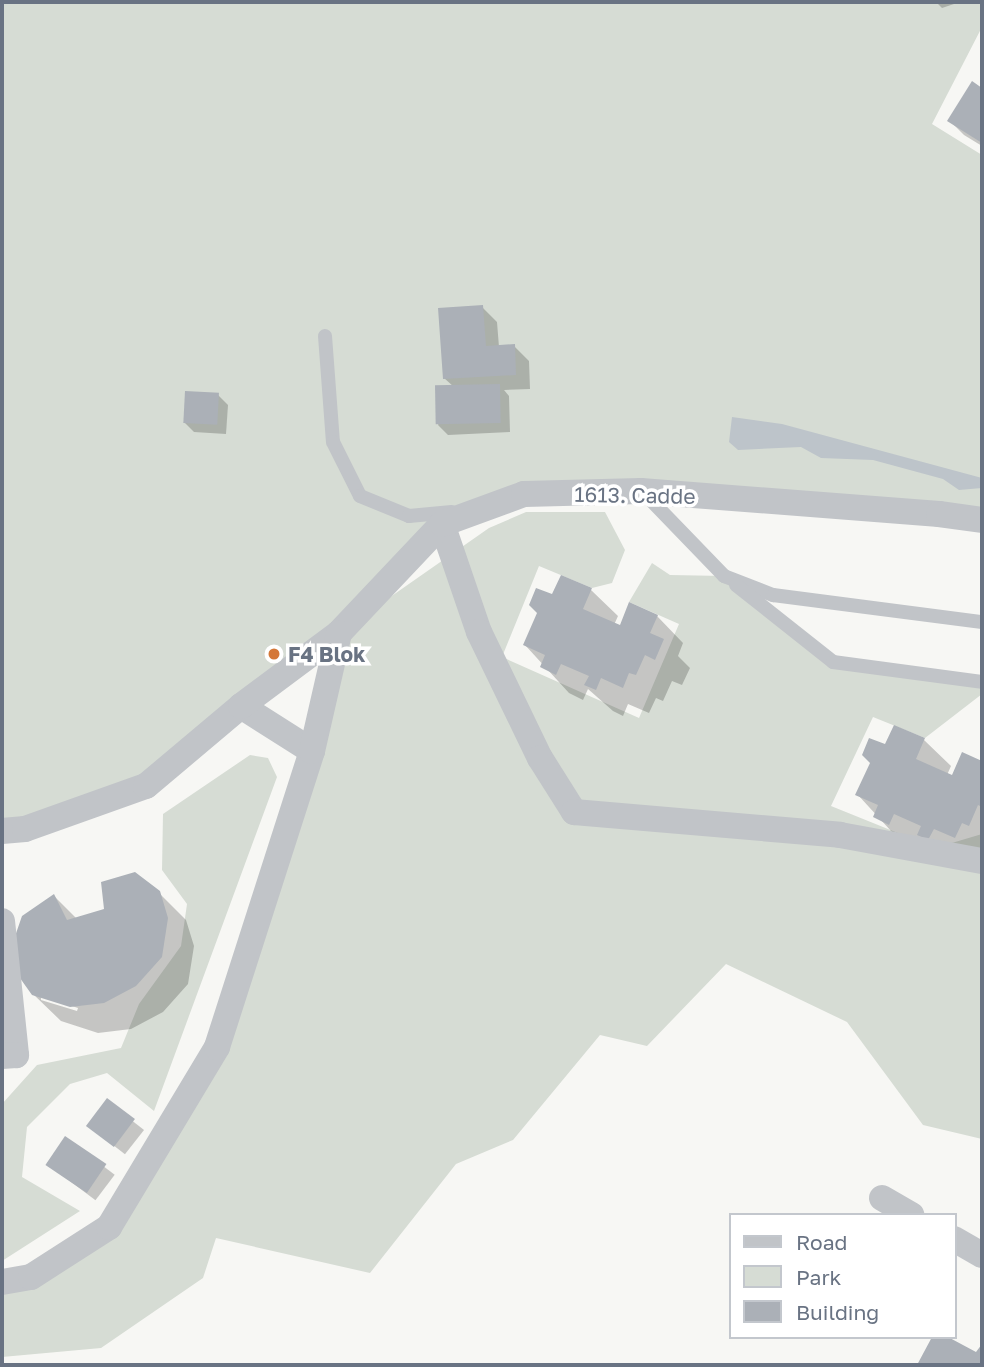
<!DOCTYPE html>
<html>
<head>
<meta charset="utf-8">
<style>
	body { margin:0 }
	#map { position:relative; width:984px; height:1367px; overflow:hidden; background:#f7f7f4; font-family:"Golos Text",sans-serif }
	div>[style] { position:absolute }
	.green>* { inset:0; background:#d6dcd4 }
	.water>* { inset:0; background:#bdc4ca }
	.shadow>* { inset:0; background:#0003; transform-origin:0 0 }
	.building>* { inset:0; background:#abb0b7; transform-origin:0 0 }
	.lane>* { height:14px; margin:-7px; padding:0 7px; transform-origin:7px; border-radius:7px; background:#c1c4c8 }
	.street>* { height:26px; margin:-13px; padding:0 13px; transform-origin:13px; border-radius:13px; background:#c1c4c8 }
	.dots>* { width:19px; height:19px; translate:-50% -50%; box-sizing:border-box; border:4px solid #fff; border-radius:50% }
	span { translate:-50% -50%; white-space:nowrap; text-align:center; line-height:1.15; -webkit-text-stroke:7px #fff; paint-order:stroke }
	.street-label { font-size:21px; color:#697383 }
	.poi-label { font-size:21px; color:#697383; font-weight:700 }
	.left { translate:0 -50%; text-align:left }
	.frame { position:absolute; inset:0; border:4px solid #697383; pointer-events:none }
	.legend { position:absolute; left:729px; top:1213px; width:228px; height:126px; box-sizing:border-box; background:#fff; border:2px solid #c3c7cd; margin:0; padding:9px 12px; list-style:none; font-size:21px; color:#697383 }
	.legend li { display:flex; align-items:center; gap:14px; height:35px }
	.legend b { width:35px; border:2px solid #c3c7cd }
</style>
</head>
<body>
<div id="map">
	<div class="green">
		<i style="clip-path:polygon(4px 2px,982px 4px,982px 27px,932px 124px,982px 155px,982px 520px,524px 494px,442px 524px,343px 630px,489px 528px,526px 512px,605px 512px,625px 550px,612px 583px,592px 588px,539px 566px,502px 657px,639px 718px,679px 624px,629px 602px,652px 563px,670px 575px,724px 576px,833px 662px,982px 682px,982px 694px,925px 738px,873px 717px,831px 806px,935px 848px,982px 834px,982px 1139px,923px 1125px,847px 1022px,726px 964px,647px 1046px,600px 1035px,513px 1140px,456px 1164px,370px 1273px,216px 1238px,203px 1278px,101px 1348px,2px 1357px,2px 1282px,109px 1227px,216px 1048px,338px 634px,146px 786px,2px 831px,2px 8px)"></i>
		<i style="clip-path:polygon(250px 755px,268px 758px,277px 777px,154px 1111px,107px 1073px,70px 1084px,27px 1127px,22px 1177px,80px 1211px,2px 1261px,2px 1104px,37px 1065px,121px 1048px,139px 1004px,181px 946px,187px 904px,162px 870px,163px 814px)"></i>
	</div>
	<div class="water">
		<i style="clip-path:polygon(732px 417px,782px 424px,982px 478px,982px 488px,959px 490px,943px 479px,873px 460px,821px 458px,801px 447px,738px 450px,729px 442px)"></i>
	</div>
	<div class="shadow">
		<i style="clip-path:polygon(936px 2px,960px 2px,942px 8px)"></i>
		<i style="clip-path:polygon(973px 84px,982px 90px,982px 146px,964px 135px,950px 121px)"></i>
		<i style="clip-path:polygon(482px 307px,497px 322px,499px 347px,514px 346px,529px 361px,530px 389px,504px 390px,509px 396px,510px 432px,448px 435px,438px 425px,454px 387px,444px 378px)"></i>
		<i style="clip-path:polygon(218px 395px,228px 405px,226px 434px,194px 432px,184px 422px)"></i>
		<i style="clip-path:polygon(591px 590px,618px 616px,614px 625px,621px 628px,657px 616px,683px 643px,678px 656px,690px 668px,682px 685px,672px 681px,663px 701px,656px 698px,649px 713px,628px 704px,623px 716px,613px 711px,588px 689px,583px 700px,569px 693px,525px 645px,553px 597px)"></i>
		<i style="clip-path:polygon(924px 740px,951px 766px,947px 775px,953px 778px,963px 755px,982px 763px,982px 862px,902px 843px,858px 795px,886px 747px)"></i>
		<i style="clip-path:polygon(evenodd,158px 892px,186px 920px,194px 946px,188px 984px,163px 1012px,131px 1029px,98px 1033px,61px 1021px,33px 994px,54px 896px,77px 919px,158px 892px,41px 996px,78px 1008px,77px 1011px,41px 1000px,41px 996px)"></i>
		<i style="left:107px;top:1101px;width:47px;height:31px;rotate:38deg"></i>
		<i style="left:66px;top:1138px;width:61px;height:32px;rotate:37deg"></i>
	</div>
	<div class="building">
		<i style="clip-path:polygon(972px 81px,982px 88px,982px 143px,947px 121px)"></i>
		<i style="clip-path:polygon(483px 305px,486px 346px,515px 344px,516px 375px,443px 379px,438px 308px)"></i>
		<i style="left:500px;top:384px;width:39px;height:65px;rotate:89deg"></i>
		<i style="left:185px;top:391px;width:34px;height:32px;rotate:3deg"></i>
		<i style="clip-path:polygon(561px 575px,592px 588px,583px 609px,620px 625px,629px 602px,658px 615px,650px 633px,664px 639px,655px 660px,645px 655px,636px 675px,629px 673px,623px 688px,601px 678px,596px 690px,584px 685px,589px 676px,561px 664px,556px 675px,540px 667px,545px 655px,523px 645px,537px 613px,529px 605px,536px 588px,552px 594px)"></i>
		<i style="clip-path:polygon(894px 725px,925px 738px,916px 759px,952px 775px,962px 752px,982px 761px,982px 807px,978px 805px,969px 826px,962px 823px,955px 838px,934px 829px,928px 840px,917px 835px,921px 826px,894px 814px,889px 825px,873px 817px,878px 805px,855px 795px,870px 763px,862px 755px,869px 738px,885px 744px)"></i>
		<i style="clip-path:polygon(135px 872px,160px 891px,168px 918px,162px 957px,136px 986px,104px 1003px,70px 1007px,32px 995px,15px 971px,12px 945px,22px 916px,54px 894px,67px 920px,104px 909px,101px 882px)"></i>
		<i style="left:107px;top:1098px;width:35px;height:35px;rotate:37deg"></i>
		<i style="left:65px;top:1136px;width:50px;height:35px;rotate:34deg"></i>
		<i style="clip-path:polygon(932px 1337px,948px 1337px,976px 1352px,982px 1344px,982px 1365px,917px 1365px)"></i>
	</div>
	<div class="lane">
		<i style="left:325px;top:336px;width:106px;rotate:85.7deg"></i>
		<i style="left:333px;top:442px;width:60px;rotate:63.4deg"></i>
		<i style="left:360px;top:496px;width:53px;rotate:22.2deg"></i>
		<i style="left:409px;top:516px;width:43px;rotate:-5.3deg"></i>
		<i style="left:643px;top:492px;width:117px;rotate:46deg"></i>
		<i style="left:724px;top:576px;width:53px;rotate:21.2deg"></i>
		<i style="left:773px;top:595px;width:211px;rotate:7.4deg"></i>
		<i style="left:736px;top:585px;width:124px;rotate:38.4deg"></i>
		<i style="left:833px;top:662px;width:150px;rotate:7.6deg"></i>
	</div>
	<div class="street">
		<i style="left:442px;top:524px;width:114px;rotate:71.1deg"></i>
		<i style="left:479px;top:632px;width:140px;rotate:64.2deg"></i>
		<i style="left:540px;top:758px;width:64px;rotate:57.8deg"></i>
		<i style="left:574px;top:812px;width:267px;rotate:4.9deg"></i>
		<i style="left:840px;top:835px;width:144px;rotate:10.4deg"></i>
		<i style="left:241px;top:706px;width:84px;rotate:32.4deg"></i>
		<i style="left:2px;top:831px;width:23px;rotate:-5deg"></i>
		<i style="left:25px;top:829px;width:128px;rotate:-19.6deg"></i>
		<i style="left:146px;top:786px;width:124px;rotate:-40.1deg"></i>
		<i style="left:241px;top:706px;width:122px;rotate:-36.7deg"></i>
		<i style="left:339px;top:633px;width:150px;rotate:-46.6deg"></i>
		<i style="left:442px;top:524px;width:87px;rotate:-20.1deg"></i>
		<i style="left:524px;top:494px;width:117px;rotate:-1.5deg"></i>
		<i style="left:641px;top:491px;width:299px;rotate:4.4deg"></i>
		<i style="left:939px;top:514px;width:43px;rotate:7.9deg"></i>
		<i style="left:2px;top:921px;width:135px;rotate:84deg"></i>
		<i style="left:16px;top:1055px;width:14px;rotate:176deg"></i>
		<i style="left:882px;top:1198px;width:34px;rotate:30deg"></i>
		<i style="left:954px;top:1239px;width:32px;rotate:30deg"></i>
		<i style="left:2px;top:1282px;width:29px;rotate:-10deg"></i>
		<i style="left:31px;top:1277px;width:93px;rotate:-32.7deg"></i>
		<i style="left:109px;top:1227px;width:210px;rotate:-59deg"></i>
		<i style="left:217px;top:1047px;width:311px;rotate:-72.2deg"></i>
		<i style="left:312px;top:751px;width:121px;rotate:-77.1deg"></i>
	</div>
	<div class="dots">
		<i style="left:274px;top:654px;background:#d47737"></i>
	</div>
	<div class="street-label">
		<span style="left:635px;top:495px;rotate:1deg">1613. Cadde</span>
	</div>
	<div class="poi-label">
		<span class="left" style="left:288px;top:654px">F4 Blok</span>
	</div>
	<div class="frame"></div>
	<ul class="legend">
	<li><b style="height:9px;background:#c1c4c8"></b>Road</li>
	<li><b style="height:19px;background:#d6dcd4"></b>Park</li>
	<li><b style="height:19px;background:#abb0b7"></b>Building</li>
	</ul>
</div>
</body>
</html>
